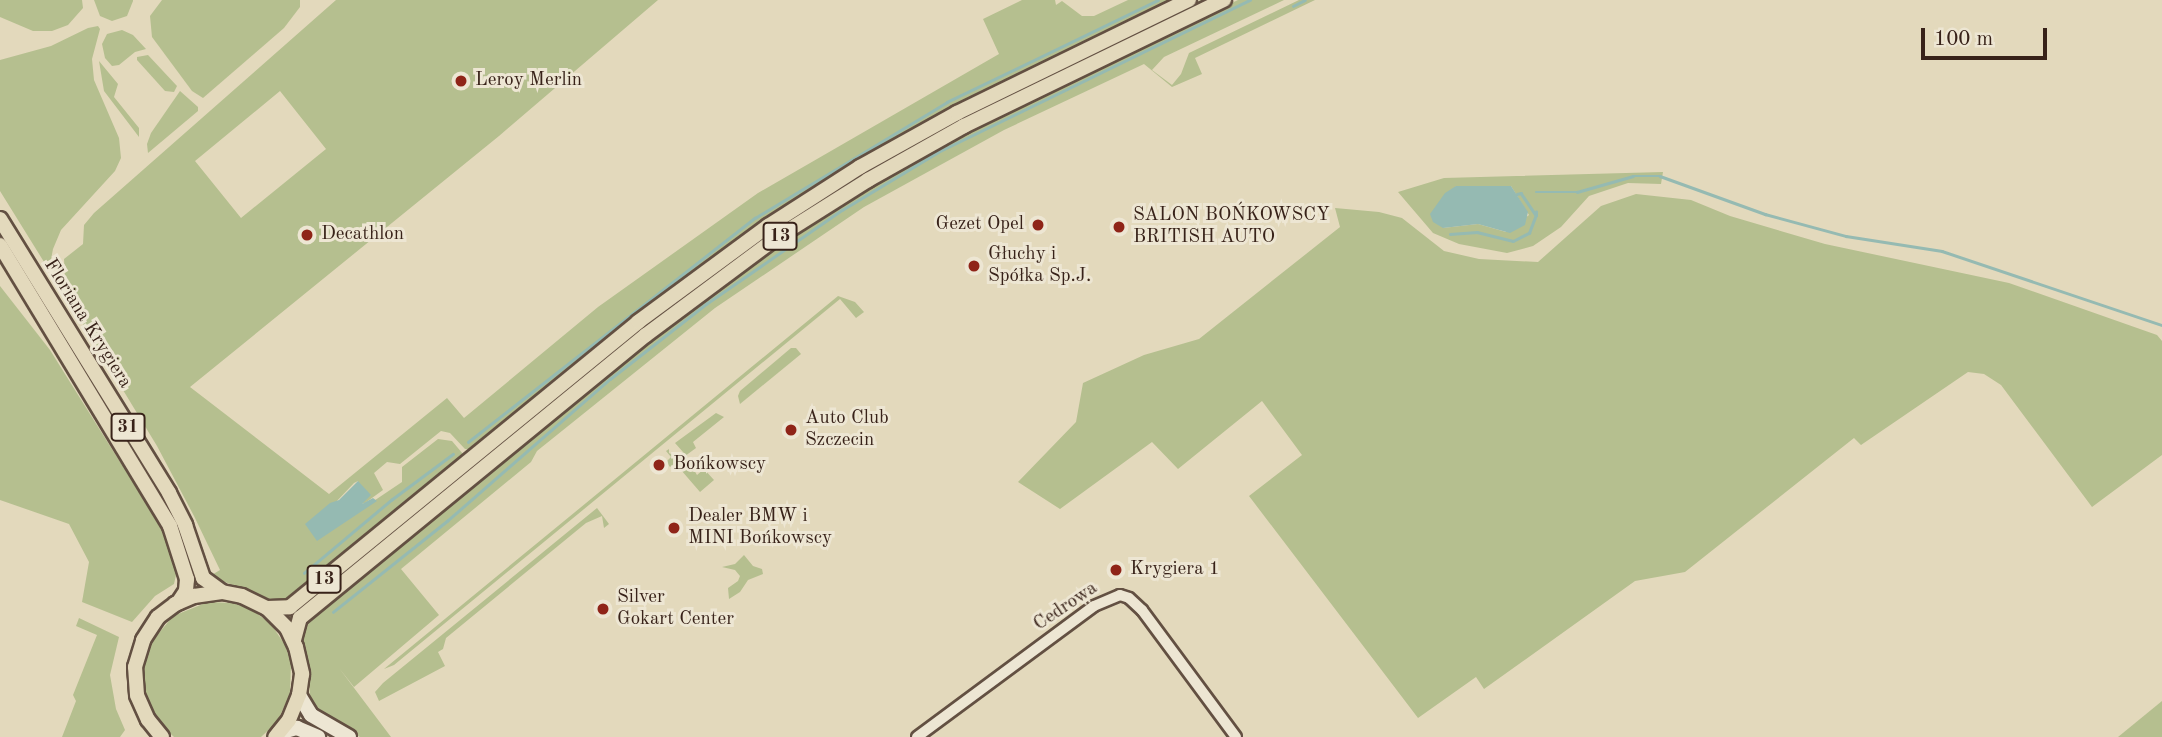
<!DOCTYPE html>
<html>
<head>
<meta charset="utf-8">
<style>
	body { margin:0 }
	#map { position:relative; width:2162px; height:737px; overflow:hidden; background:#e3d9bc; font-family:"Old Standard TT",serif }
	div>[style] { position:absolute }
	.green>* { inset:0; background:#b5bf8f }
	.water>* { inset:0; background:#95bab2 }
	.stream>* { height:2.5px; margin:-1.25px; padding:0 1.25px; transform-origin:1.25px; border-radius:1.25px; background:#95bab2 }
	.roads { filter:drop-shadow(2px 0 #635042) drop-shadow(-2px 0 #635042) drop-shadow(0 2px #635042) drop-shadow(0 -2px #635042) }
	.street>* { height:10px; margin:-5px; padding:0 5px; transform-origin:5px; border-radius:5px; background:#ede6d3 }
	.secondary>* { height:14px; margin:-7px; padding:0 7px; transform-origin:7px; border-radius:7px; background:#ede6d3 }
	.primary>* { height:14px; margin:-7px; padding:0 7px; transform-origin:7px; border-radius:7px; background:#e3d9bc }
	.dots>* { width:19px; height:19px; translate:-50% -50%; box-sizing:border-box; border:4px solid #ede6d3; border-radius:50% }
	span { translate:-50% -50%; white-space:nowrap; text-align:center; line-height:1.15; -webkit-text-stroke:6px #ede6d3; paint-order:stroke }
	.shield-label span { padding:2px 5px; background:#ede6d3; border:2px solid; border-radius:5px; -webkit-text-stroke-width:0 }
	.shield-label { font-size:18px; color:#382219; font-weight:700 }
	.poi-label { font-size:19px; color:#382219 }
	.left { translate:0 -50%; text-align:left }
	.right { translate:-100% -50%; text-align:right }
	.street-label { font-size:19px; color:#382219 }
	.scale { position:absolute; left:1921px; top:28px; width:126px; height:32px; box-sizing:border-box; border:4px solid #382219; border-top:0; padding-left:9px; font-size:21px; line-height:24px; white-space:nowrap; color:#382219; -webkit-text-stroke:5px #ede6d3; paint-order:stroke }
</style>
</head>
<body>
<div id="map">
	<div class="green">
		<i style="clip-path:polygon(0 0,82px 0,83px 8px,68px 25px,52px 31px,33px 31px,0 17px)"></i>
		<i style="clip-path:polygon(94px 0,133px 0,133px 1px,127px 16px,112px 21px,100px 16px)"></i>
		<i style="clip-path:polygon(162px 0,300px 0,300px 7px,284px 28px,203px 98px,192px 91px,152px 37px,150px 16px)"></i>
		<i style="clip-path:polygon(evenodd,336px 0,658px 0,499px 136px,190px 387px,329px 494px,447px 398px,464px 418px,598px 307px,758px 193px,999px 54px,983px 19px,1022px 0,1055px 0,1056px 5px,1062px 1px,1082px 16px,1094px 16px,1128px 0,1174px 0,942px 113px,784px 207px,667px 291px,472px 449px,465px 449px,450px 433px,441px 431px,400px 464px,387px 462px,374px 473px,383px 490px,365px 503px,360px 504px,358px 481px,354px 483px,335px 503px,344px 521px,402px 482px,402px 467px,438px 439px,452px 441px,463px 454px,461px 459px,289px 599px,272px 601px,210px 576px,220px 570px,194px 516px,157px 446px,72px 306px,65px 281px,64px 259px,83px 244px,84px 225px,94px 213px,336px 0,280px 91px,326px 149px,241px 218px,195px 161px,280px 91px)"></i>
		<i style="clip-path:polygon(1201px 0,1212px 0,826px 199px,293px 622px,284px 614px,600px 360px,753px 243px,891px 155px,1055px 70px)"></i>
		<i style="clip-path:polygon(1238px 0,1284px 0,1164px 57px,1152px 70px,1172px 85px,1181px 74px,1189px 53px,1299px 0,1315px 0,1195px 58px,1202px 74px,1172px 87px,1144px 64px,1004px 130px,864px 207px,715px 308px,537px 451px,531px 462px,401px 569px,439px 615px,354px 687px,339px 668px,391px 737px,360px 737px,320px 715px,310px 702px,309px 663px,303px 639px,305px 624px,311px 618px,650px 339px,762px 255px,899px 168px,999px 114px)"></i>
		<i style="clip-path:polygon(98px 26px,100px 29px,92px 59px,94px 80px,119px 138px,121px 158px,115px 171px,61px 230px,53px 249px,49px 270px,0 191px,0 60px,51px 46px,88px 28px)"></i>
		<i style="clip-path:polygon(122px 30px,133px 35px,146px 49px,135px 52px,119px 65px,112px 66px,105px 58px,102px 44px,107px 34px)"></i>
		<i style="clip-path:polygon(148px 55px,177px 86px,174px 92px,165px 91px,137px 60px,137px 57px)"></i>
		<i style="clip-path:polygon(99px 61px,118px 84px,114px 97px,139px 128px,139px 137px,104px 91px)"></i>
		<i style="clip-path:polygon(180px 91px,198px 107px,198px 111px,148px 153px,147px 144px,151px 133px)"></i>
		<i style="clip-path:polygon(evenodd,1663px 172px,1661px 184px,1628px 183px,1589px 196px,1561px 227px,1533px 246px,1507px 253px,1459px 244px,1433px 233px,1398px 192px,1444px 178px,1663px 172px,1456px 186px,1511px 186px,1529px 215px,1506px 232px,1478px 224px,1443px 228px,1456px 186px)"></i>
		<i style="clip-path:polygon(1636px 194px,1691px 200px,1730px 216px,1825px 244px,2009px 283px,2157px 335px,2162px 341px,2162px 455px,2092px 507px,2001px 385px,1984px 374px,1968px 372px,1861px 445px,1854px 438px,1685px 572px,1635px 581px,1484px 689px,1476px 677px,1418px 718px,1249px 496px,1302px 455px,1262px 401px,1178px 469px,1152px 442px,1060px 509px,1018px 482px,1076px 422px,1083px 383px,1144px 355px,1199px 339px,1340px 227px,1335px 208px,1379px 212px,1402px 218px,1444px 251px,1479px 259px,1538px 262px,1601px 206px)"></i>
		<i style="clip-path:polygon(0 286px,50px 350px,120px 462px,158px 514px,180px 573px,176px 575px,174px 584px,155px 596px,132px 622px,82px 602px,89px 562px,69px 524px,0 500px)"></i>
		<i style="clip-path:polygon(838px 296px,855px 302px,864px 312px,856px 318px,840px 299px,394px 665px,384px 669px)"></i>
		<i style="clip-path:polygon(791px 348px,796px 348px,801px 354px,740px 404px,738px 396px,740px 391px)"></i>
		<i style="clip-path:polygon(716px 413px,724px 417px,693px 442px,696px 448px,681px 459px,686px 466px,688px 460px,697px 475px,704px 469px,714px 480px,700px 492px,675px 463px,670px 467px,666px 462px,671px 457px,666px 451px,669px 449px,669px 453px,677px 457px,683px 452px,675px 443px)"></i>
		<i style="clip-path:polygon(597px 508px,609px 524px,604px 528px,602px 516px,586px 523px,446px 638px,443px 649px,438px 652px,445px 666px,379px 701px,375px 692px,383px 683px)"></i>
		<i style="clip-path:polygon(744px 555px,753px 566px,762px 569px,763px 574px,748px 580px,740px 592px,729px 599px,728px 588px,738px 581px,740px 576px,735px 570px,722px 567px,735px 564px)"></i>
		<i style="clip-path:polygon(208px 602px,233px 603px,251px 609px,271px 624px,285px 645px,291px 662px,290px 694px,277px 722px,261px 737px,174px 737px,158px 722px,148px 705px,142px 675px,149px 645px,173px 616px)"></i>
		<i style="clip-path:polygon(79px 618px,119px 637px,110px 675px,116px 709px,125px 730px,120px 737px,62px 737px,76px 701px,73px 695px,97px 635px,76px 626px)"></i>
		<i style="clip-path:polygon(2162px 701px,2162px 737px,2118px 737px)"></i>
	</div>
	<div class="water">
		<i style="clip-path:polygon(1456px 186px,1511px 186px,1528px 212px,1525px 225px,1510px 233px,1478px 224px,1443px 228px,1433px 222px,1430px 214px,1445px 193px)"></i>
		<i style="clip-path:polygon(358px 481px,371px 495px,362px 504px,373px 498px,377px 501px,317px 541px,305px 524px,330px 503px,339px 500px)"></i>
	</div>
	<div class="stream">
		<i style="left:1293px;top:6px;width:13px;rotate:-27deg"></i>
		<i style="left:1536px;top:192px;width:41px"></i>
		<i style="left:1577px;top:192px;width:58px;rotate:-15.9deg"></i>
		<i style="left:1633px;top:176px;width:27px"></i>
		<i style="left:1660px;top:176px;width:112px;rotate:19.9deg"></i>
		<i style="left:1765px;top:214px;width:84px;rotate:15.2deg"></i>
		<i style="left:1846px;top:236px;width:97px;rotate:8.9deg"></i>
		<i style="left:1942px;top:251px;width:232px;rotate:18.6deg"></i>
		<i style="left:1517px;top:194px;width:4px;rotate:-14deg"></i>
		<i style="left:1521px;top:193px;width:27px;rotate:56deg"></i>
		<i style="left:1536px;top:215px;width:3px;rotate:-90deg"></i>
		<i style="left:1450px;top:234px;width:27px;rotate:-4deg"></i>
		<i style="left:1477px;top:232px;width:37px;rotate:14deg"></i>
		<i style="left:1513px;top:241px;width:18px;rotate:-27deg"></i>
		<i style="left:1529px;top:233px;width:19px;rotate:-69deg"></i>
		<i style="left:468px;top:442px;width:364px;rotate:-38deg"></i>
		<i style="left:755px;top:218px;width:224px;rotate:-31.1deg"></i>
		<i style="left:947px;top:102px;width:234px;rotate:-25.8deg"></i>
		<i style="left:304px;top:573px;width:114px;rotate:-40deg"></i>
		<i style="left:391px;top:500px;width:77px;rotate:-36.6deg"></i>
		<i style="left:333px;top:612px;width:146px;rotate:-38.6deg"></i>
		<i style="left:447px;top:521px;width:216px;rotate:-41.1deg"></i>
		<i style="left:610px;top:379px;width:122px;rotate:-38deg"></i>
		<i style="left:706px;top:304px;width:165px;rotate:-34.7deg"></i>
		<i style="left:842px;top:210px;width:112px;rotate:-31.1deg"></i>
		<i style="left:938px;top:152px;width:347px;rotate:-26deg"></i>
	</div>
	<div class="roads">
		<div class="street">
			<i style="left:917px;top:737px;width:220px;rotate:-36.5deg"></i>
			<i style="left:1094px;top:606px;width:28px;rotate:-23deg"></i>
			<i style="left:1120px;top:595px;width:9px;rotate:18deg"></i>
			<i style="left:1129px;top:598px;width:18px;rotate:43deg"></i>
			<i style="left:1142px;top:610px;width:158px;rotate:53.5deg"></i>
		</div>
		<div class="secondary">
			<i style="left:299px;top:695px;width:23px;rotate:59deg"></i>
			<i style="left:311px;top:715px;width:44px;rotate:30.1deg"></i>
			<i style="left:279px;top:733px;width:19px;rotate:-16deg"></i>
			<i style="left:297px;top:728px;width:23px;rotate:23deg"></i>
		</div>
		<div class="primary">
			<i style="left:0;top:219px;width:322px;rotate:58.3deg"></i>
			<i style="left:169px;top:493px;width:36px;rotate:63deg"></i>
			<i style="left:185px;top:525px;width:56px;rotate:71.2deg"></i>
			<i style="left:203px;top:578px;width:24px;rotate:36deg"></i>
			<i style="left:0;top:245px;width:328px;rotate:58.8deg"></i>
			<i style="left:170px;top:526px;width:56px;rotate:72.2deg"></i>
			<i style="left:187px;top:579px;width:12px;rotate:95deg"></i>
			<i style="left:186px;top:591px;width:14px;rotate:124deg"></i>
			<i style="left:267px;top:608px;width:23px;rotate:-2deg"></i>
			<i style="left:290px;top:607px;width:450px;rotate:-39.3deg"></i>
			<i style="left:638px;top:322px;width:162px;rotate:-36.4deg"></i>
			<i style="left:768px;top:226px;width:109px;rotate:-32.7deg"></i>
			<i style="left:860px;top:167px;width:111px;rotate:-29.1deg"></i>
			<i style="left:957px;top:113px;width:258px;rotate:-26deg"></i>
			<i style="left:294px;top:640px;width:23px;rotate:-75deg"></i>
			<i style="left:300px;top:618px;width:447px;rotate:-39.3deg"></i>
			<i style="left:646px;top:335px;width:162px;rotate:-36.7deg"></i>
			<i style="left:776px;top:238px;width:109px;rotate:-32.2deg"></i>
			<i style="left:868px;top:180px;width:110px;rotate:-29.4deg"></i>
			<i style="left:964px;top:126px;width:289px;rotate:-25.9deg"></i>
			<i style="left:162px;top:737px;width:22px;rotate:-129deg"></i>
			<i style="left:148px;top:720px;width:27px;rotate:-114deg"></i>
			<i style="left:137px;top:695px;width:28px;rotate:-94deg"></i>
			<i style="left:135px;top:667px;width:28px;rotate:-73deg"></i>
			<i style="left:143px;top:640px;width:27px;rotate:-57deg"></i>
			<i style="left:158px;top:617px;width:21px;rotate:-37deg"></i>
			<i style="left:175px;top:604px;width:21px;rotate:-23deg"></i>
			<i style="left:194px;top:596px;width:28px;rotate:-8deg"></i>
			<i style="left:222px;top:592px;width:20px;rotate:11deg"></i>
			<i style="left:242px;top:596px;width:28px;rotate:26deg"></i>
			<i style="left:267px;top:608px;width:28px;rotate:45deg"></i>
			<i style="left:287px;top:628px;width:21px;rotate:65deg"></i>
			<i style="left:296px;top:647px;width:28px;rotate:77deg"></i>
			<i style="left:302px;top:674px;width:21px;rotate:98deg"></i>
			<i style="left:299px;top:695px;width:27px;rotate:112deg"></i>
			<i style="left:289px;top:720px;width:22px;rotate:129deg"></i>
		</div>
	</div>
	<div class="dots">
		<i style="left:461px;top:81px;background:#8f2418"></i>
		<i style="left:1038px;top:225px;background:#8f2418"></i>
		<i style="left:1119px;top:227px;background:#8f2418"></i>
		<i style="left:307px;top:235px;background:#8f2418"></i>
		<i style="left:974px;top:266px;background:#8f2418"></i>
		<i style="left:791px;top:430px;background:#8f2418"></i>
		<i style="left:659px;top:465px;background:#8f2418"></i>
		<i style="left:674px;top:528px;background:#8f2418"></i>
		<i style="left:1116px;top:570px;background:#8f2418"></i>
		<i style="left:603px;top:609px;background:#8f2418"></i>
	</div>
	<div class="shield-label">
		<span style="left:780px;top:236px">13</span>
		<span style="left:128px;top:427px">31</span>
		<span style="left:324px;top:579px">13</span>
	</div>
	<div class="poi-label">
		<span class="left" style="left:475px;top:81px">Leroy Merlin</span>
		<span class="left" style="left:1133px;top:227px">SALON BOŃKOWSCY<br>BRITISH AUTO</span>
		<span class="right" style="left:1024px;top:225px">Gezet Opel</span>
		<span class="left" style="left:321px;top:235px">Decathlon</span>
		<span class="left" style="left:988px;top:266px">Głuchy i<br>Spółka Sp.J.</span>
		<span class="left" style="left:805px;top:430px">Auto Club<br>Szczecin</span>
		<span class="left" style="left:673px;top:465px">Bońkowscy</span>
		<span class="left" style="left:688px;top:528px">Dealer BMW i<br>MINI Bońkowscy</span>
		<span class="left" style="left:1130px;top:570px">Krygiera 1</span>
		<span class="left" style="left:617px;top:609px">Silver<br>Gokart Center</span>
	</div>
	<div class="street-label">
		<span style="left:87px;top:324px;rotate:58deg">Floriana Krygiera</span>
		<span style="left:1066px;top:607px;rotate:-34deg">Cedrowa</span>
	</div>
	<div class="scale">100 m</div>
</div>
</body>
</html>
